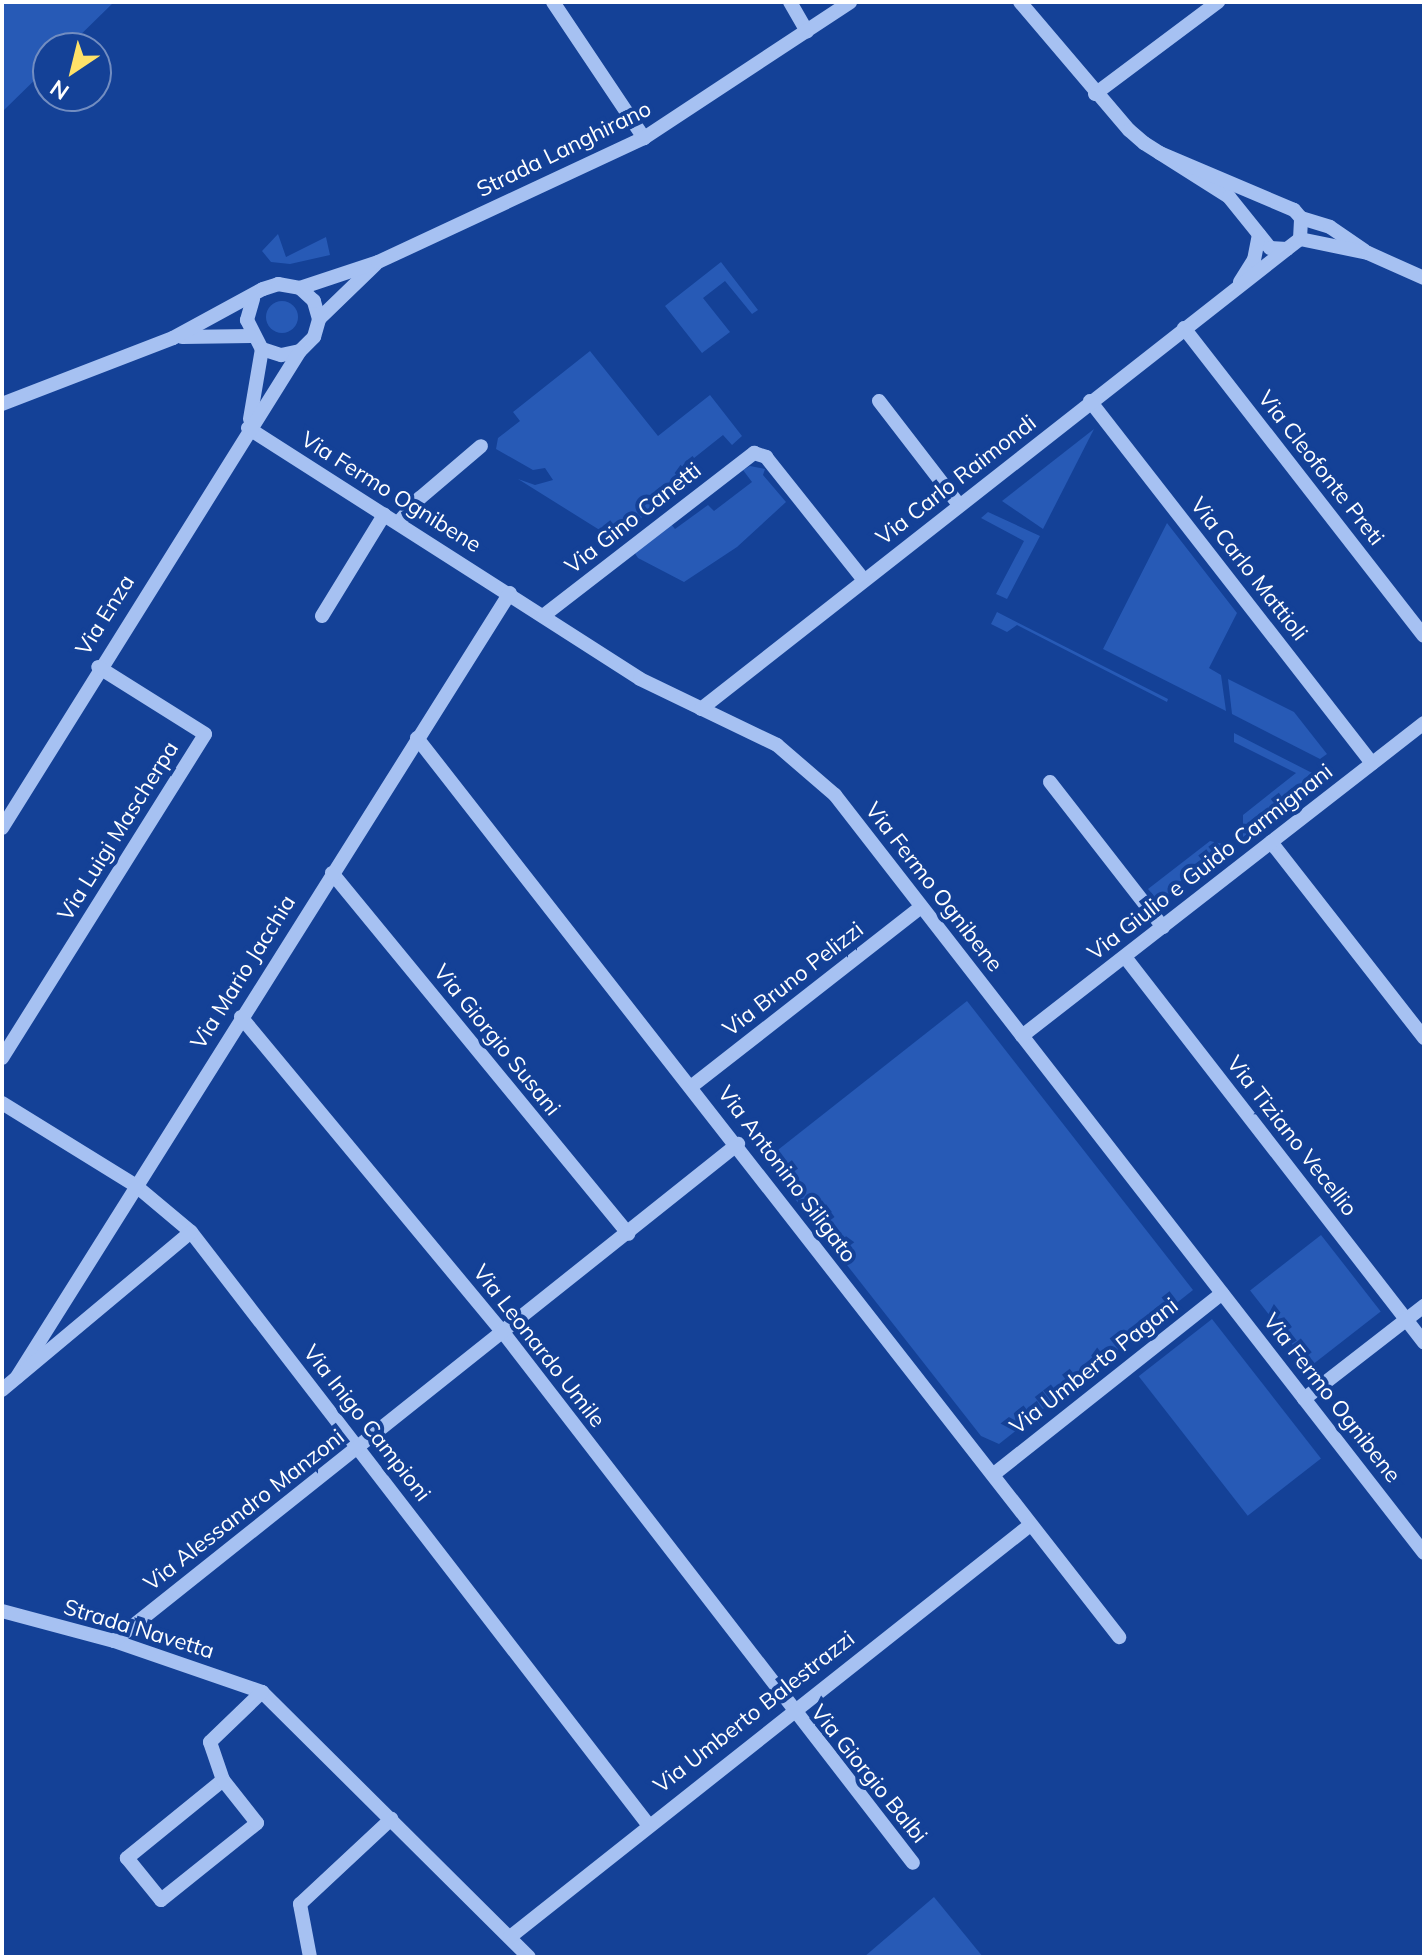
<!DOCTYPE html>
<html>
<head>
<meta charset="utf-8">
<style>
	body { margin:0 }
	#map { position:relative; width:1426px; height:1959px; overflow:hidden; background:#144197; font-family:Mulish,sans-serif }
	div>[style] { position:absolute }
	.green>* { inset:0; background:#275ab6; transform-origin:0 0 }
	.round { border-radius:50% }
	.minor>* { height:14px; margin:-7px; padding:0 7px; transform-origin:7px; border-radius:7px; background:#a6c1f2 }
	span { translate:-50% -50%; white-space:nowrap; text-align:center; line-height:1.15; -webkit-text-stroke:8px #144197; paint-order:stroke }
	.street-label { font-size:22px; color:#fff }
	.frame { position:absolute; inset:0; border:4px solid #fff; pointer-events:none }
	.north { position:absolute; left:32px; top:32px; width:80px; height:80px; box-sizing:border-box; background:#144197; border:2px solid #728dc1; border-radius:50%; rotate:215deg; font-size:22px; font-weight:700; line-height:32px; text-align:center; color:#fff }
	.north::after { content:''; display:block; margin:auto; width:28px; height:36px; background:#ffe268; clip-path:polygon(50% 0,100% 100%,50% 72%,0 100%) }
</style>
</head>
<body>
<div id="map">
	<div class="green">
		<i style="clip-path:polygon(2px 2px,114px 2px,67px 48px,48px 48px,48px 67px,2px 112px)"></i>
		<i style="clip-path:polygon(278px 234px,286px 257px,326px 237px,330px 255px,290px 264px,271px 262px,262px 251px)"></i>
		<i style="clip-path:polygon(721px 262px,758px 310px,752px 314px,725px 281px,703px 298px,730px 332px,702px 353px,665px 306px)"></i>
		<i class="round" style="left:266px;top:301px;width:32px;height:32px"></i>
		<i style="clip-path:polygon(590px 351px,658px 436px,710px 395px,742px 436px,732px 445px,723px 435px,684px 466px,688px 471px,671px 484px,676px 491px,614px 539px,518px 479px,535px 485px,553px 480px,545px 468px,533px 470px,496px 449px,498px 438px,520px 421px,513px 412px)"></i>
		<i style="clip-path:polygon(1094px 429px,1043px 529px,1002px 501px)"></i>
		<i style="clip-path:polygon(750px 466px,765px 469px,763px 475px,786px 502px,737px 547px,684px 582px,638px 558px,634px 552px,671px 524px,675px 529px,708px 505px,714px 511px,752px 482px,743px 470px)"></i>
		<i style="clip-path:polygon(988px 512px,1040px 536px,1007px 599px,996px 594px,1024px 541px,981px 518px)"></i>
		<i style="clip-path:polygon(1167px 523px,1237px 613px,1209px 668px,1221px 675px,1226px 711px,1103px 649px)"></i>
		<i style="clip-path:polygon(997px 612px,1168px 699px,1167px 702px,1017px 625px,1007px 632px,991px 624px)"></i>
		<i style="clip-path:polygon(1228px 679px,1294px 712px,1327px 754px,1320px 759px,1232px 714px)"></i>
		<i style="clip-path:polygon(1234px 733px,1320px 777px,1243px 837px,1243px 815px,1296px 773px,1234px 742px)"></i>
		<i style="clip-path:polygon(1210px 841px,1231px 846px,1159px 902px,1148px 889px)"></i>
		<i style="clip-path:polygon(967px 1001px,1193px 1290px,999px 1444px,981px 1436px,774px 1172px,774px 1153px)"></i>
		<i style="left:1321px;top:1235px;width:97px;height:90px;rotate:52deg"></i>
		<i style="left:1212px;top:1319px;width:177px;height:93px;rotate:52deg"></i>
		<i style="clip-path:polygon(934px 1897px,983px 1957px,864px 1957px)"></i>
	</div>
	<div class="minor">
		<i style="left:553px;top:2px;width:164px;rotate:56.2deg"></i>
		<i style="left:790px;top:2px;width:34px;rotate:60deg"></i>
		<i style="left:1020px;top:2px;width:168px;rotate:49.6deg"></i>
		<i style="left:1129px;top:130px;width:20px;rotate:41deg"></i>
		<i style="left:1144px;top:143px;width:101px;rotate:32.4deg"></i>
		<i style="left:1229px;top:197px;width:65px;rotate:51.2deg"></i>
		<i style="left:1270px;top:248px;width:17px;rotate:3deg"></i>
		<i style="left:1287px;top:249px;width:16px;rotate:-38deg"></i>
		<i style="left:1300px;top:239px;width:21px;rotate:-87deg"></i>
		<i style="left:1301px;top:218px;width:11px;rotate:-131deg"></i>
		<i style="left:1294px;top:210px;width:146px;rotate:-157deg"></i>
		<i style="left:1095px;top:94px;width:154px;rotate:-36.8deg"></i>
		<i style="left:1301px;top:218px;width:30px;rotate:17deg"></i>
		<i style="left:1330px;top:227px;width:42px;rotate:34.4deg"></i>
		<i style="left:1300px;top:239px;width:69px;rotate:11.6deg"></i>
		<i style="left:1368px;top:253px;width:61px;rotate:24.1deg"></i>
		<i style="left:1240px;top:282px;width:26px;rotate:-58deg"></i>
		<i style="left:1254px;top:260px;width:26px;rotate:-79deg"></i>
		<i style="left:253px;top:299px;width:22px;rotate:106deg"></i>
		<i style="left:247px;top:320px;width:33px;rotate:63deg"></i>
		<i style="left:262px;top:349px;width:20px;rotate:18deg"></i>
		<i style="left:281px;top:355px;width:19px;rotate:-12deg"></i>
		<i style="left:300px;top:351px;width:20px;rotate:-45deg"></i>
		<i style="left:314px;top:337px;width:19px;rotate:-74deg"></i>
		<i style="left:319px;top:319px;width:19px;rotate:-106deg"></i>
		<i style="left:314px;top:301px;width:19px;rotate:-137deg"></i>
		<i style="left:319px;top:319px;width:78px;rotate:-44deg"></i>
		<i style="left:1184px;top:328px;width:390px;rotate:52.1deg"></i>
		<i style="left:182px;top:337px;width:69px;rotate:-0.8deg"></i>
		<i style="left:879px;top:401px;width:131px;rotate:52.4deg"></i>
		<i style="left:1090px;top:401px;width:459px;rotate:52.1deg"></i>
		<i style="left:2px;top:404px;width:183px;rotate:-21.1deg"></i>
		<i style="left:173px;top:338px;width:102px;rotate:-28.6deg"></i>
		<i style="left:263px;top:289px;width:16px;rotate:-18deg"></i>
		<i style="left:278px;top:284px;width:22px;rotate:10deg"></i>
		<i style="left:300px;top:288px;width:82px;rotate:-18.4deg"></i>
		<i style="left:378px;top:262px;width:293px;rotate:-25deg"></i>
		<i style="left:644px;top:138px;width:247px;rotate:-33.4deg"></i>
		<i style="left:250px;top:419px;width:71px;rotate:-80.3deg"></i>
		<i style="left:248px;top:428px;width:465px;rotate:32.6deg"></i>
		<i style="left:640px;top:679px;width:152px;rotate:25.7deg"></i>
		<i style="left:777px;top:745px;width:77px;rotate:40.8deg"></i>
		<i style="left:835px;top:795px;width:960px;rotate:52.15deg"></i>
		<i style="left:398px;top:523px;width:33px;rotate:-49deg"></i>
		<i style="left:420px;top:498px;width:80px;rotate:-40.4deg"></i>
		<i style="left:322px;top:616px;width:119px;rotate:-58.5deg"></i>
		<i style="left:543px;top:616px;width:267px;rotate:-37.7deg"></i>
		<i style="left:754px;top:453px;width:13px;rotate:18deg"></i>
		<i style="left:766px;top:457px;width:157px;rotate:51.5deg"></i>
		<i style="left:701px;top:709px;width:745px;rotate:-38.13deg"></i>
		<i style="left:417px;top:738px;width:1141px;rotate:52.01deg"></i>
		<i style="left:1050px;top:782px;width:184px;rotate:52.1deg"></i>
		<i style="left:2px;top:828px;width:562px;rotate:-58.01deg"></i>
		<i style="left:1271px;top:842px;width:249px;rotate:52deg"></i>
		<i style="left:332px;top:873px;width:467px;rotate:50.6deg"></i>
		<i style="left:1125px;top:957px;width:488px;rotate:52.2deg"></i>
		<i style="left:241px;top:1017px;width:408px;rotate:50.3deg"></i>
		<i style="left:502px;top:1331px;width:672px;rotate:52.31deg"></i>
		<i style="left:1022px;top:1036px;width:509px;rotate:-37.9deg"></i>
		<i style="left:2px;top:1058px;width:382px;rotate:-57.9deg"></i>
		<i style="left:205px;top:734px;width:126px;rotate:-147.9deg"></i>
		<i style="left:692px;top:1086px;width:291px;rotate:-38deg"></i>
		<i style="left:2px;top:1103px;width:156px;rotate:31.7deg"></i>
		<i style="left:135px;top:1185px;width:73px;rotate:40deg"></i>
		<i style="left:191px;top:1232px;width:746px;rotate:52.35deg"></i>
		<i style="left:17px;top:1377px;width:926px;rotate:-57.84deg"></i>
		<i style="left:2px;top:1390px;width:246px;rotate:-39.9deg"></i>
		<i style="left:1304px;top:1399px;width:152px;rotate:-37.8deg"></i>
		<i style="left:994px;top:1474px;width:291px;rotate:-38.4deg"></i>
		<i style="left:2px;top:1611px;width:116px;rotate:15deg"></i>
		<i style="left:114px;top:1641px;width:157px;rotate:19deg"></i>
		<i style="left:262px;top:1692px;width:376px;rotate:44.8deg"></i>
		<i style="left:114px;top:1641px;width:798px;rotate:-38.54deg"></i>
		<i style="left:223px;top:1780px;width:124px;rotate:140.9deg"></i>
		<i style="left:127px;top:1858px;width:54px;rotate:51deg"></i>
		<i style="left:161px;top:1900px;width:123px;rotate:-38.7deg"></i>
		<i style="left:257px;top:1823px;width:55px;rotate:-128.3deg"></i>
		<i style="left:223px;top:1780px;width:40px;rotate:-108.9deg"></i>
		<i style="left:210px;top:1742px;width:72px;rotate:-43.9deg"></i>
		<i style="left:510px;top:1937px;width:662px;rotate:-38.38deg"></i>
		<i style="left:310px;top:1957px;width:54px;rotate:-100.7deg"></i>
		<i style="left:300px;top:1904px;width:125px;rotate:-43deg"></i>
	</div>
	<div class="street-label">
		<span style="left:564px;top:149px;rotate:-26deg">Strada Langhirano</span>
		<span style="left:1321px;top:468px;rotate:52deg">Via Cleofonte Preti</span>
		<span style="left:956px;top:480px;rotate:-38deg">Via Carlo Raimondi</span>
		<span style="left:391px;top:492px;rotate:32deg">Via Fermo Ognibene</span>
		<span style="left:633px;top:518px;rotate:-38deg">Via Gino Canetti</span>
		<span style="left:1249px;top:569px;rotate:52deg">Via Carlo Mattioli</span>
		<span style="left:105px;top:615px;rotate:-58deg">Via Enza</span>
		<span style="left:118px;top:831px;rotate:-58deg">Via Luigi Mascherpa</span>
		<span style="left:1210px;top:862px;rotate:-38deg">Via Giulio e Guido Carmignani</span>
		<span style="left:934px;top:887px;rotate:52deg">Via Fermo Ognibene</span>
		<span style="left:243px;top:972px;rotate:-58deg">Via Mario Jacchia</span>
		<span style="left:793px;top:979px;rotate:-38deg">Via Bruno Pelizzi</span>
		<span style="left:497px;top:1040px;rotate:51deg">Via Giorgio Susani</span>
		<span style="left:1292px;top:1136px;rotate:52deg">Via Tiziano Vecellio</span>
		<span style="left:787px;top:1174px;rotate:53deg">Via Antonino Siligato</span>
		<span style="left:539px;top:1346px;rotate:52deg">Via Leonardo Umile</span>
		<span style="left:1094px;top:1366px;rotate:-38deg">Via Umberto Pagani</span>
		<span style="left:1332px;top:1398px;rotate:52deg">Via Fermo Ognibene</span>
		<span style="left:367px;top:1423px;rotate:52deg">Via Inigo Campioni</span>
		<span style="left:244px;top:1510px;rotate:-38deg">Via Alessandro Manzoni</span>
		<span style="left:139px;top:1629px;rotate:17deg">Strada Navetta</span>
		<span style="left:754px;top:1712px;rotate:-38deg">Via Umberto Balestrazzi</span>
		<span style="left:869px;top:1774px;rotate:51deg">Via Giorgio Balbi</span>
	</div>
	<div class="frame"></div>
	<div class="north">N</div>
</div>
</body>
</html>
